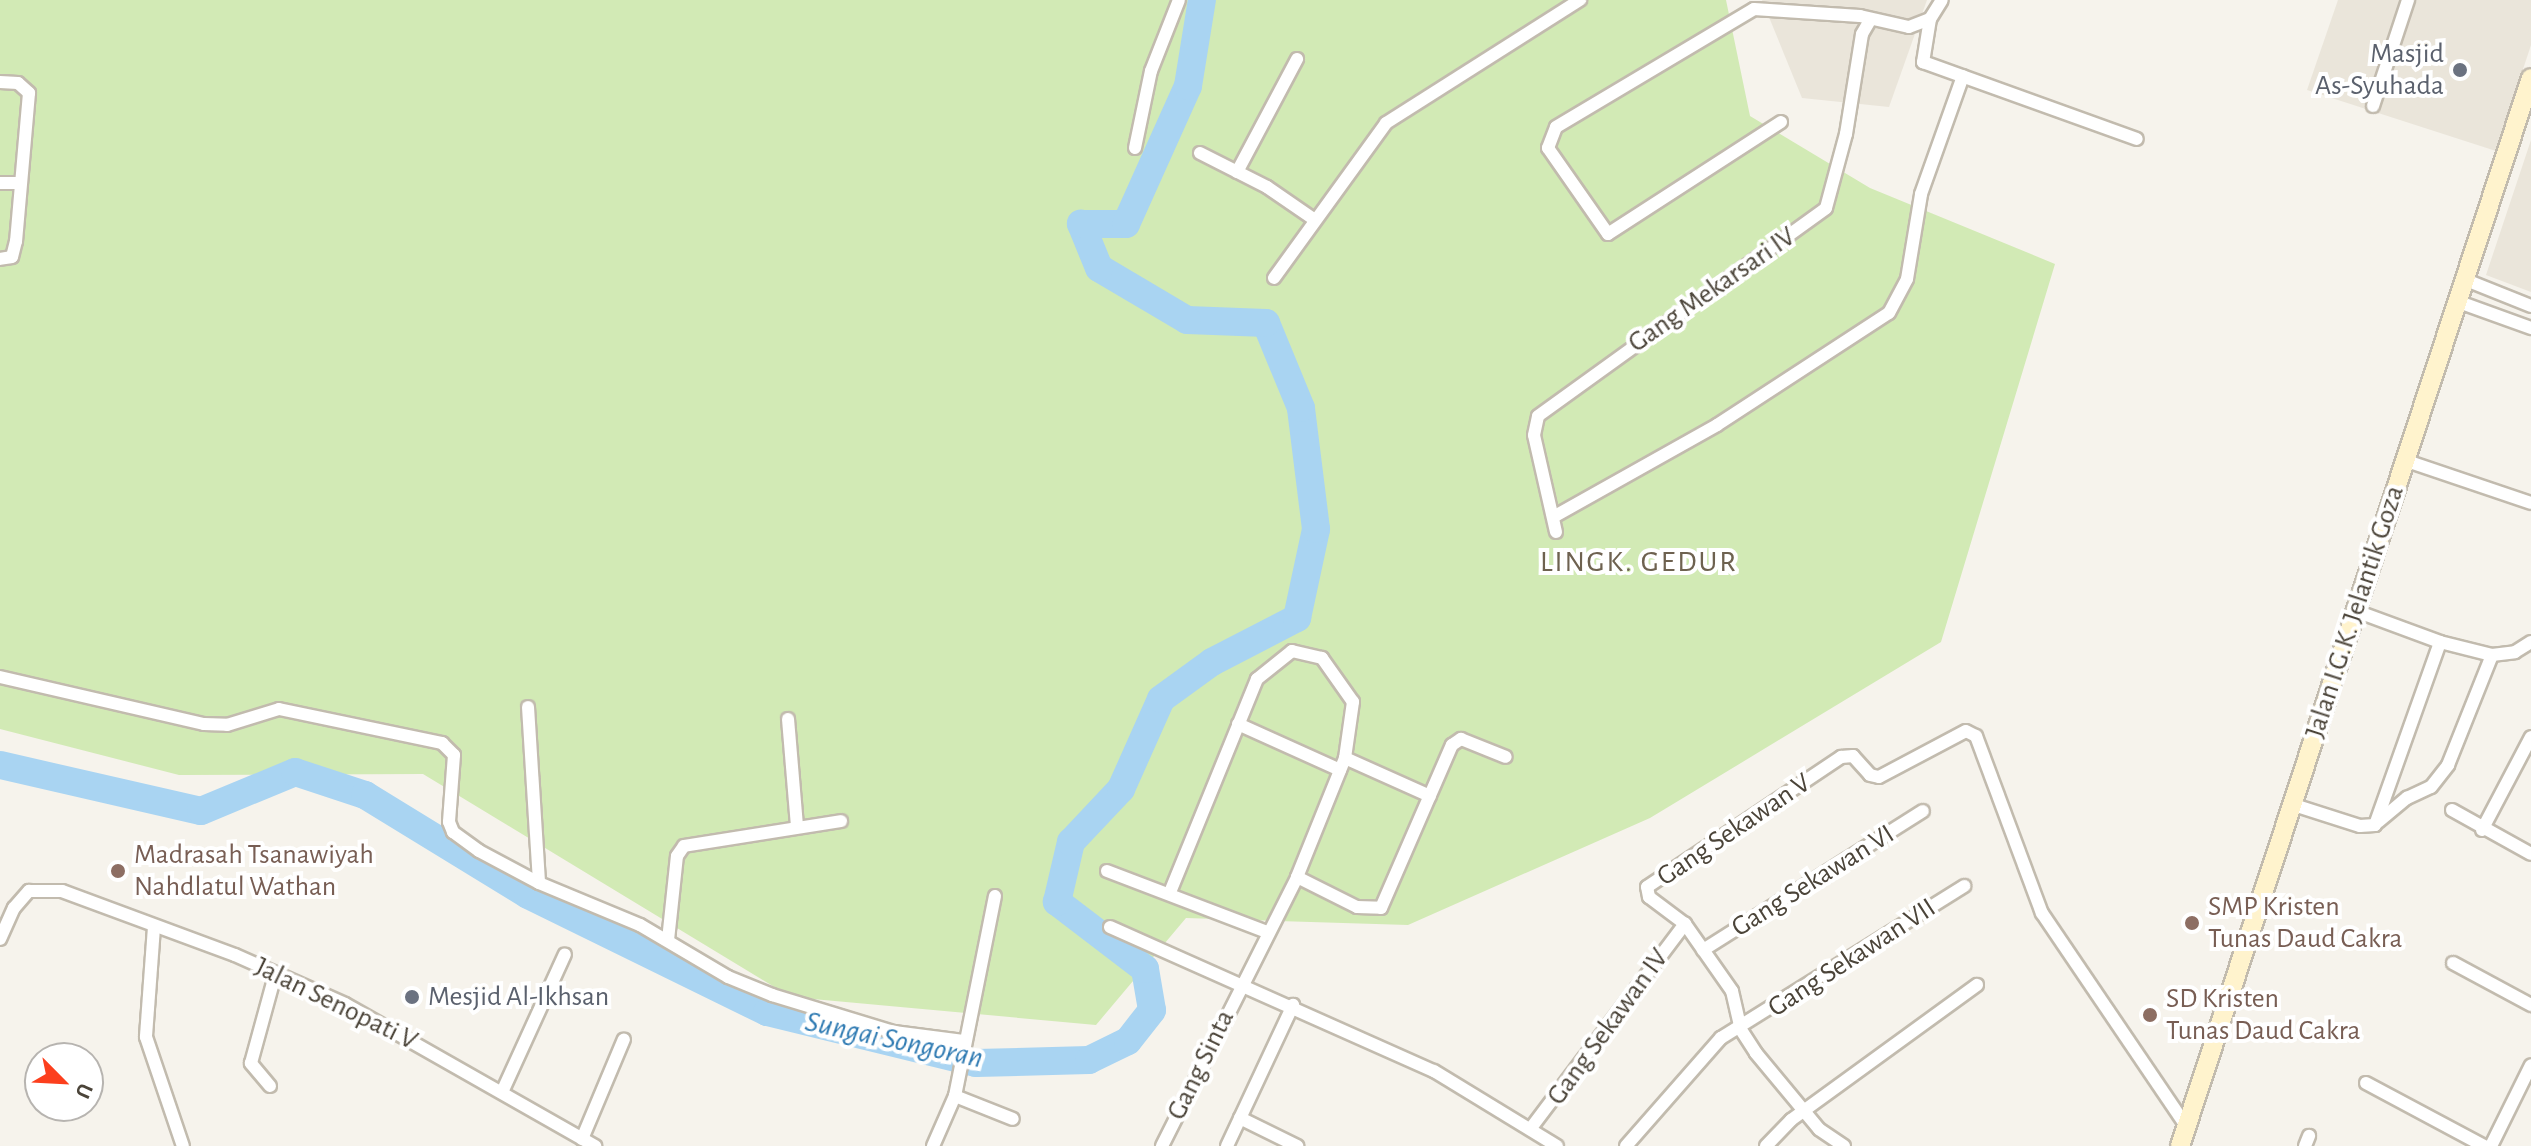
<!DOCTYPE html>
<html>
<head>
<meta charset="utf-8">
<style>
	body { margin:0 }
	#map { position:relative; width:2531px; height:1146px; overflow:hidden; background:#f6f3ec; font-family:"Alegreya Sans",sans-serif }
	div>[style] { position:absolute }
	.residential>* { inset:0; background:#eae5da }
	.green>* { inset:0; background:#d2eab5 }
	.river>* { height:28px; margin:-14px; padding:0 14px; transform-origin:14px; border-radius:14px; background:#a9d4f2 }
	.roads { filter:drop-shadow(2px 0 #c2bbae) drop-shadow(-2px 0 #c2bbae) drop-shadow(0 2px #c2bbae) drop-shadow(0 -2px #c2bbae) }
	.street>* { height:12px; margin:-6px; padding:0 6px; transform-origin:6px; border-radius:6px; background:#fff }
	.secondary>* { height:18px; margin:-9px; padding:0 9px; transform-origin:9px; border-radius:9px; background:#fff3cd }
	.dots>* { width:22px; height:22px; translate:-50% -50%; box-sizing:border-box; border:4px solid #fff; border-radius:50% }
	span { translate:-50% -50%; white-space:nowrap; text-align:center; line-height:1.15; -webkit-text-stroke:8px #fff; paint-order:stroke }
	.worship-label { font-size:28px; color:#5b616d }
	.right { translate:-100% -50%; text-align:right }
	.left { translate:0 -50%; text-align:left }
	.street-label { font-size:28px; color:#4b4439 }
	.education-label { font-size:28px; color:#785e54 }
	.neighbourhood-label { font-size:30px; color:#6e6250; letter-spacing:2px }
	.water-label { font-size:30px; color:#2e7ab2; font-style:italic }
	.north { position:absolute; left:24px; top:1042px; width:80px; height:80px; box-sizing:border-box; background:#fff; border:2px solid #b7b4b0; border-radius:50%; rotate:114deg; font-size:22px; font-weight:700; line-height:32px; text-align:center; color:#4b4439 }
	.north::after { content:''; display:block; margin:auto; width:28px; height:36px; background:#fc3f1d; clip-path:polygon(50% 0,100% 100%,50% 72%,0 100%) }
</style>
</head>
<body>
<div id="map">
	<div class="residential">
		<i style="clip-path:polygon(1762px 0,1927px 0,1889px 107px,1802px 98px)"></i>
		<i style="clip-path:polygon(2338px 0,2531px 0,2531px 45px,2496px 151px,2307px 90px)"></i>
		<i style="clip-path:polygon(2531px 140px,2531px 292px,2486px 275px)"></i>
	</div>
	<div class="green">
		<i style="clip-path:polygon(0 0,1726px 0,1750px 116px,1870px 188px,2055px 264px,1941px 642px,1650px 818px,1408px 925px,1186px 918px,1096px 1025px,791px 997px,423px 774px,179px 775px,0 729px)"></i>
	</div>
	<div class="river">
		<i style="left:0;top:765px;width:206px;rotate:12.9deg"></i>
		<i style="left:201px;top:811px;width:102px;rotate:-22.5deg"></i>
		<i style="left:295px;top:772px;width:74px;rotate:18.2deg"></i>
		<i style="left:365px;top:795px;width:191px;rotate:31.5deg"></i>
		<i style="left:528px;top:895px;width:266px;rotate:26.1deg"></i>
		<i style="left:767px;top:1012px;width:215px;rotate:13.7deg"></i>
		<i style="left:976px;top:1063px;width:113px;rotate:-1.5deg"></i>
		<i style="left:1089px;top:1060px;width:43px;rotate:-26deg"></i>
		<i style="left:1128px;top:1041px;width:39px;rotate:-52deg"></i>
		<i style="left:1152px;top:1010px;width:42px;rotate:-99.7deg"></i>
		<i style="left:1145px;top:969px;width:111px;rotate:-142.7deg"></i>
		<i style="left:1057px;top:902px;width:62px;rotate:-76.9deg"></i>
		<i style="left:1071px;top:842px;width:73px;rotate:-46.7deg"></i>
		<i style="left:1121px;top:789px;width:98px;rotate:-66deg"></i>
		<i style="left:1161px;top:699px;width:63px;rotate:-36deg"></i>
		<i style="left:1212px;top:662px;width:96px;rotate:-27.4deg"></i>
		<i style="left:1297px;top:618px;width:91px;rotate:-77.9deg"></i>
		<i style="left:1316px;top:529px;width:122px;rotate:-97.1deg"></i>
		<i style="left:1301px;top:408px;width:92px;rotate:-112.4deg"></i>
		<i style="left:1266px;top:323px;width:79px;rotate:-177.8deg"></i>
		<i style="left:1187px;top:320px;width:102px;rotate:-149.4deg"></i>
		<i style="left:1099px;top:268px;width:48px;rotate:-112.2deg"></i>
		<i style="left:1081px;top:224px;width:45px"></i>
		<i style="left:1126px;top:224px;width:151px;rotate:-65.8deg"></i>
		<i style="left:1188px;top:86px;width:87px;rotate:-80.8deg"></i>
	</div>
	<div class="roads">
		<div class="street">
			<i style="left:1930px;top:19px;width:44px;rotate:99.2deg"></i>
			<i style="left:1923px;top:62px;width:227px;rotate:19.8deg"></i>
			<i style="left:0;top:82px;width:18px;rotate:3deg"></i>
			<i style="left:18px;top:83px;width:15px;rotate:42deg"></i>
			<i style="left:29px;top:93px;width:149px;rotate:95deg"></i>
			<i style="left:16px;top:241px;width:16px;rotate:104deg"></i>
			<i style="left:12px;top:257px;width:12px;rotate:171deg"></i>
			<i style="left:2373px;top:106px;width:112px;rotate:-71.7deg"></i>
			<i style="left:1781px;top:122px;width:206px;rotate:147.1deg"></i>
			<i style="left:1608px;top:234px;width:105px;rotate:-124.9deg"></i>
			<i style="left:1548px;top:148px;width:22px;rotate:-69deg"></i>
			<i style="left:1556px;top:127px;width:230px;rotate:-30.8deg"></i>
			<i style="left:1754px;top:9px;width:106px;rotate:3.8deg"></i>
			<i style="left:1860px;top:16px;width:50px;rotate:12.7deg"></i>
			<i style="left:1909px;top:27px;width:22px;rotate:-21deg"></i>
			<i style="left:1930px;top:19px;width:22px;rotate:-58deg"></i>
			<i style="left:1135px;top:148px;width:79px;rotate:-78.3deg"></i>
			<i style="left:1151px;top:71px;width:76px;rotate:-68.5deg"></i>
			<i style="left:1200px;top:153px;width:75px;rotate:26.9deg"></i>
			<i style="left:1267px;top:187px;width:58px;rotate:34.5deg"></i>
			<i style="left:1237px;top:172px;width:128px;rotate:-62deg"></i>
			<i style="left:0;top:183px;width:18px"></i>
			<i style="left:1274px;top:278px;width:191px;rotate:-54.1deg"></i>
			<i style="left:1386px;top:123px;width:230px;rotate:-32.4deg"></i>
			<i style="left:2466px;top:280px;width:70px;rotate:21.8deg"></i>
			<i style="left:2459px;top:302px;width:77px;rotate:19.9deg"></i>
			<i style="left:2404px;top:460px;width:134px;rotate:18.7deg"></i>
			<i style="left:1555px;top:516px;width:186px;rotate:-29.3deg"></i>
			<i style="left:1717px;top:425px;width:205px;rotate:-33.1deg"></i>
			<i style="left:1889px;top:313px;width:38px;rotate:-62deg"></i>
			<i style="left:1907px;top:279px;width:86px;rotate:-80.6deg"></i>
			<i style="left:1921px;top:194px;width:125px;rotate:-70.4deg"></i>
			<i style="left:1556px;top:532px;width:99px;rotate:-102.8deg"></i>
			<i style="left:1534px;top:435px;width:19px;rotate:-78deg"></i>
			<i style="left:1538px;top:416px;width:355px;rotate:-35.8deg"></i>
			<i style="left:1826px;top:208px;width:77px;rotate:-74.9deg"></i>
			<i style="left:1846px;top:134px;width:101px;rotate:-80.9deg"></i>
			<i style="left:1862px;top:34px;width:14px;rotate:-60deg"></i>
			<i style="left:2440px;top:642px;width:54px;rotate:14deg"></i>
			<i style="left:2492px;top:655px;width:23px;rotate:-7deg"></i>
			<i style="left:2515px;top:652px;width:19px;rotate:-32deg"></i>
			<i style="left:0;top:677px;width:209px;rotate:13deg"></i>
			<i style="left:204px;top:724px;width:23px;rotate:2deg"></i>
			<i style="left:227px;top:725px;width:54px;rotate:-17.1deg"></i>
			<i style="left:279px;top:709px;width:167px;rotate:11.8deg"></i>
			<i style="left:442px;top:743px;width:17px;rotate:45deg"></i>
			<i style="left:454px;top:755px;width:67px;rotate:94.3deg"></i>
			<i style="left:449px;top:822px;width:11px;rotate:68deg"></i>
			<i style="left:453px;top:832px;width:32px;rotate:36deg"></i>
			<i style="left:479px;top:851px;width:68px;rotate:28.1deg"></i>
			<i style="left:539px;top:883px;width:109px;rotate:22.6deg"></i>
			<i style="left:640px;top:925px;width:102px;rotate:30.6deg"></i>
			<i style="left:728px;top:977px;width:48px;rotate:22.2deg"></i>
			<i style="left:772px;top:995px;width:127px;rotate:16.9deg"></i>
			<i style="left:894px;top:1032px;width:70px;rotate:7.4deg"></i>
			<i style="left:528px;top:707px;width:176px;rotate:86.4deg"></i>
			<i style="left:788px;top:719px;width:107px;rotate:85.2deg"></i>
			<i style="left:1238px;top:724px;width:112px;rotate:24.3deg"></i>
			<i style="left:1345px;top:758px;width:93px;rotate:24.1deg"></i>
			<i style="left:2294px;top:805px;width:69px;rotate:17.7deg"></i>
			<i style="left:2360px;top:826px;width:15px;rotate:-4deg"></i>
			<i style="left:2375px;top:825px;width:194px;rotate:-70.4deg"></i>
			<i style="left:2440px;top:642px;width:90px;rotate:-159.7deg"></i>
			<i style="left:2452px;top:810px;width:90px;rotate:29.1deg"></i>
			<i style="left:2378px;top:822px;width:38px;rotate:-40deg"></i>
			<i style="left:2407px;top:798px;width:26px;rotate:-25deg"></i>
			<i style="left:2431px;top:787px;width:28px;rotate:-52deg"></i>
			<i style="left:2448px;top:765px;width:118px;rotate:-68.2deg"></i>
			<i style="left:2482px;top:830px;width:105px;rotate:-62.2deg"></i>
			<i style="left:1107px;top:871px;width:173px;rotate:20.9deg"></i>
			<i style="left:1297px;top:877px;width:67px;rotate:26.6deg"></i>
			<i style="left:1357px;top:907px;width:24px;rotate:2deg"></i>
			<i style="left:1381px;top:908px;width:178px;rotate:-66.5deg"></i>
			<i style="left:1452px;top:745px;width:11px;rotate:-34deg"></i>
			<i style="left:1461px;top:739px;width:48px;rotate:21.8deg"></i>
			<i style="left:154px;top:927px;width:110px;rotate:94.2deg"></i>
			<i style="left:146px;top:1037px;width:115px;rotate:71.3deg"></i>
			<i style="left:1110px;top:927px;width:355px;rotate:24deg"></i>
			<i style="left:1434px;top:1071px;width:144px;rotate:31.4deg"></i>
			<i style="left:0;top:939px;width:34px;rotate:-66deg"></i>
			<i style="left:14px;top:908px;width:23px;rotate:-49deg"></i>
			<i style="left:29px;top:891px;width:33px"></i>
			<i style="left:62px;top:891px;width:184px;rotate:20.3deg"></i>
			<i style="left:235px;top:955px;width:120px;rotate:24deg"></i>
			<i style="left:345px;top:1004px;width:288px;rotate:29.6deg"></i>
			<i style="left:668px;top:940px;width:84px;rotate:-83.9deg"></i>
			<i style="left:677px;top:856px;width:12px;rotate:-55deg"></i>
			<i style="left:684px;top:846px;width:159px;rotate:-9deg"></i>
			<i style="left:1703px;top:950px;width:260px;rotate:-32.3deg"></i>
			<i style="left:2453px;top:963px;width:89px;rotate:28.3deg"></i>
			<i style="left:2366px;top:1083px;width:134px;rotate:28.1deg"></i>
			<i style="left:270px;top:1086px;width:30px;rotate:-130deg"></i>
			<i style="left:251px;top:1063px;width:91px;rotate:-74.7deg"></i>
			<i style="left:503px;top:1090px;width:149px;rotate:-65.5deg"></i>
			<i style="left:955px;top:1096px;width:62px;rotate:21.6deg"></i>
			<i style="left:1240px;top:1118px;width:64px;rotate:26.2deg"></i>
			<i style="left:1531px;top:1128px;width:256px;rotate:-53deg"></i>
			<i style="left:582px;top:1139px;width:108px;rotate:-67.2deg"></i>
			<i style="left:933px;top:1146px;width:55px;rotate:-66.3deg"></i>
			<i style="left:955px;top:1096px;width:204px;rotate:-78.7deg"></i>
			<i style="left:1162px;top:1146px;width:301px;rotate:-63.3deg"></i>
			<i style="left:1297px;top:877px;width:128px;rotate:-68deg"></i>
			<i style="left:1345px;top:758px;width:57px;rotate:-81.9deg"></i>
			<i style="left:1353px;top:702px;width:54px;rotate:-125.2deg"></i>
			<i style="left:1322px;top:658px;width:31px;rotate:-167deg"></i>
			<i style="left:1292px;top:651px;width:45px;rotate:141.3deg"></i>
			<i style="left:1257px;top:679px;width:230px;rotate:112.2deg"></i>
			<i style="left:1227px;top:1146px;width:156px;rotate:-64.9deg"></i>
			<i style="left:1626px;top:1146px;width:144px;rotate:-48.7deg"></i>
			<i style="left:1721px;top:1038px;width:287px;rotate:-32deg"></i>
			<i style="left:1766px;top:1146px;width:36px;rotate:-46deg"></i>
			<i style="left:1791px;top:1120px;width:230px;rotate:-36deg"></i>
			<i style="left:1844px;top:1146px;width:30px;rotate:-146deg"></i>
			<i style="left:1819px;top:1129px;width:99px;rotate:-129.7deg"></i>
			<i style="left:1756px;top:1053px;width:27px;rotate:-123deg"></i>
			<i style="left:1741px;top:1030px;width:40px;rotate:-103deg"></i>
			<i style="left:1732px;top:991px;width:82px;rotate:-125deg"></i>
			<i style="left:1685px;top:924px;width:45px;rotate:-143.1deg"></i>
			<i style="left:1649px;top:897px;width:10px;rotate:-101deg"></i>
			<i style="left:1647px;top:887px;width:234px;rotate:-33.8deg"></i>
			<i style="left:1841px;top:757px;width:12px;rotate:-5deg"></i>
			<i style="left:1853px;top:756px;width:25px;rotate:48deg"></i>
			<i style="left:1870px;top:775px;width:9px;rotate:13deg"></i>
			<i style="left:1879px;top:777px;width:98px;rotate:-27.9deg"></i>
			<i style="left:1966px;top:731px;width:11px;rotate:27deg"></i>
			<i style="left:1976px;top:736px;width:189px;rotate:69.6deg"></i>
			<i style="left:2042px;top:913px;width:258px;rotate:55.9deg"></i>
			<i style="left:2305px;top:1146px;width:11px;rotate:-68deg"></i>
			<i style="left:2491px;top:1146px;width:90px;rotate:-63.7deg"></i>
		</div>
		<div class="secondary">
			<i style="left:2180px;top:1146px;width:1124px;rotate:-71.81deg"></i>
		</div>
	</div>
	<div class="dots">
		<i style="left:2460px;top:70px;background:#6b7280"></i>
		<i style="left:118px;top:871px;background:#8d6e63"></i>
		<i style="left:2192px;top:923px;background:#8d6e63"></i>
		<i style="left:412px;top:997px;background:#6b7280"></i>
		<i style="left:2150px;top:1015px;background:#8d6e63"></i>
	</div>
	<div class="worship-label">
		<span class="right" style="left:2444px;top:70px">Masjid<br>As-Syuhada</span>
		<span class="left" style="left:428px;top:997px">Mesjid Al-Ikhsan</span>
	</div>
	<div class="street-label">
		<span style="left:1712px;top:290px;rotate:-35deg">Gang Mekarsari IV</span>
		<span style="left:2355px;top:612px;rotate:-72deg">Jalan I.G.K. Jelantik Goza</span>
		<span style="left:1734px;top:830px;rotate:-34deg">Gang Sekawan V</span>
		<span style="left:1813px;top:881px;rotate:-32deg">Gang Sekawan VI</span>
		<span style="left:1852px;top:958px;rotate:-33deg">Gang Sekawan VII</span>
		<span style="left:336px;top:1004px;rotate:26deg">Jalan Senopati V</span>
		<span style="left:1608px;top:1027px;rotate:-54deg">Gang Sekawan IV</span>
		<span style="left:1201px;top:1065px;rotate:-64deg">Gang Sinta</span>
	</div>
	<div class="education-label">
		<span class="left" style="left:134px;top:871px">Madrasah Tsanawiyah<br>Nahdlatul Wathan</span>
		<span class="left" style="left:2208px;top:923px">SMP Kristen<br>Tunas Daud Cakra</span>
		<span class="left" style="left:2166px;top:1015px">SD Kristen<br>Tunas Daud Cakra</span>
	</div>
	<div class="neighbourhood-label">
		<span style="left:1639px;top:562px">LINGK. GEDUR</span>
	</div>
	<div class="water-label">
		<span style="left:894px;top:1040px;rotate:12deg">Sungai Songoran</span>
	</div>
	<div class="north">U</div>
</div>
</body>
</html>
